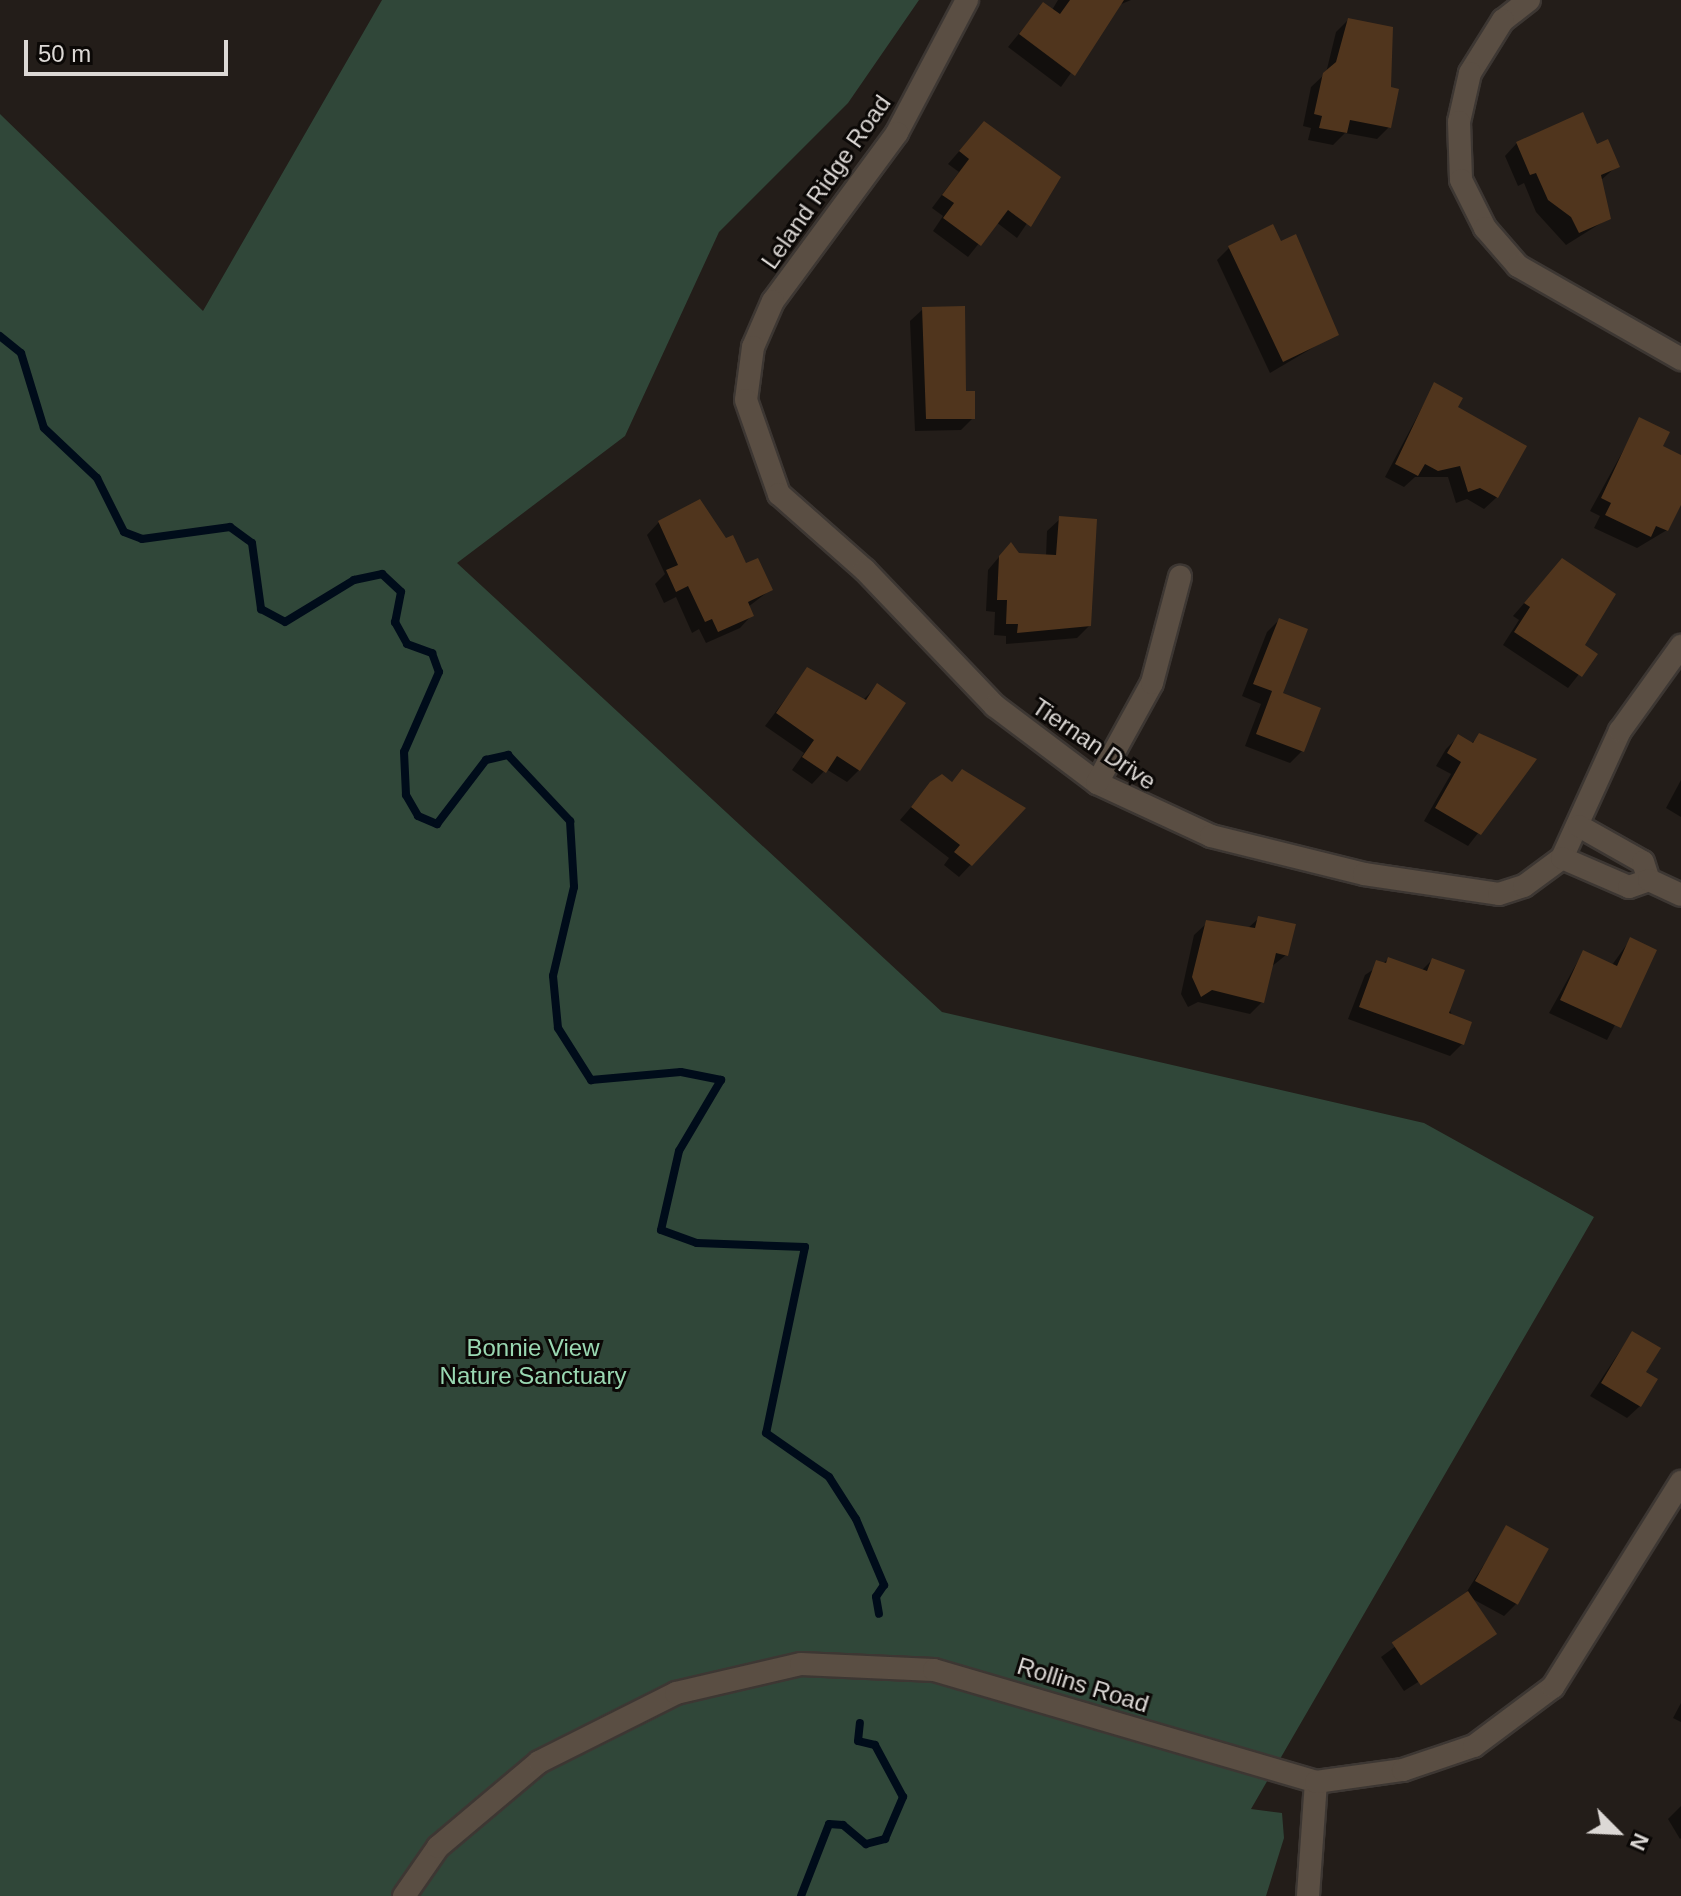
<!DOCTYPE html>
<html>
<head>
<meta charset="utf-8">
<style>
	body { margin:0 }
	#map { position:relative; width:1681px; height:1896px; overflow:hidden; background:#231d19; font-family:Arial,sans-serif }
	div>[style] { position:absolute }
	.green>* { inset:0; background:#304739 }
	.shadow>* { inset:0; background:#0007 }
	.stream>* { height:8px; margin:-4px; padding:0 4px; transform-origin:4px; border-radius:4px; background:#000c1a }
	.building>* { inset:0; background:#50351d; transform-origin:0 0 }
	.roads { filter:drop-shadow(2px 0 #3d3733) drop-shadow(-2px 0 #3d3733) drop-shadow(0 2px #3d3733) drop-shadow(0 -2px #3d3733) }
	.minor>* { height:22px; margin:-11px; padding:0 11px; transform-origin:11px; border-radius:11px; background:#5a4e43 }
	.tertiary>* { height:22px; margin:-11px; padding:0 11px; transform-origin:11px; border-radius:11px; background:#5a4e43 }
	span { translate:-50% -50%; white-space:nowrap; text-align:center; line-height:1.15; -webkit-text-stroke:6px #0b0806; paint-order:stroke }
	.street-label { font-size:24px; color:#dcd8d5 }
	.park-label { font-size:24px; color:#9ad8b2 }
	.north { position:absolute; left:1577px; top:1792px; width:80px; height:80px; -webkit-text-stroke:6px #0b0806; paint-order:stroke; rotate:114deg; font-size:22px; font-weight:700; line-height:32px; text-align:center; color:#dcd8d5 }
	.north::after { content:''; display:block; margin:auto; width:28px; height:36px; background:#dcd8d5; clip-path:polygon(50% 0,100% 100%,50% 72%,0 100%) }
	.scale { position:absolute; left:24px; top:40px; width:204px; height:36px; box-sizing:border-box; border:4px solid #dcd8d5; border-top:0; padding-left:10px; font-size:24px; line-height:28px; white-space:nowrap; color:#dcd8d5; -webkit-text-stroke:6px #0b0806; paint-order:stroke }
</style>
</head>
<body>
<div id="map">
	<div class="green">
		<i style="clip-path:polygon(382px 0,919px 0,848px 103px,719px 232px,625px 436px,457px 563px,942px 1012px,1424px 1123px,1594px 1217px,1251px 1809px,1282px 1813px,1284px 1838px,1266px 1896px,0 1896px,0 114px,203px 311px)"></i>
	</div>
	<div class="shadow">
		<i style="clip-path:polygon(1058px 0,1131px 0,1119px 5px,1061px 87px,1008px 47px,1043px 4px,1052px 10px)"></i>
		<i style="clip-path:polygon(1348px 20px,1389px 127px,1377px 139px,1345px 133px,1333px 145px,1308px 140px,1311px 128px,1303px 126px,1311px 87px,1326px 73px,1336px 32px)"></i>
		<i style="clip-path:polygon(984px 123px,1058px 178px,1017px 238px,996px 222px,968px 257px,933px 231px,943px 216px,932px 208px,959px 172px,948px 164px)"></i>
		<i style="clip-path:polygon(1517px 143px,1596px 147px,1617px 166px,1600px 181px,1609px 218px,1566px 245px,1536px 212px,1524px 183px,1518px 186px,1505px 156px)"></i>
		<i style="clip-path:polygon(1280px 243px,1336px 334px,1270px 373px,1217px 260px,1229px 248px)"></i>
		<i style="clip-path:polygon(923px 309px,973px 418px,961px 430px,915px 431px,910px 321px)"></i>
		<i style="clip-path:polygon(1434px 385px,1455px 408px,1497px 497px,1484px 509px,1467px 499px,1456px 503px,1448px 477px,1415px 477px,1404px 487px,1385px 477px)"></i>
		<i style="clip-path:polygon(1640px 420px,1661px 447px,1681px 457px,1681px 497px,1667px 530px,1637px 548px,1594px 528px,1600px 516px,1590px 511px)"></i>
		<i style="clip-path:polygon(1060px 519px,1089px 626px,1077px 638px,1006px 644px,1006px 636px,994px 635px,995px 612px,986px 611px,988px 570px,999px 557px,1046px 556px,1047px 531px)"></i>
		<i style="clip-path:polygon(659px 522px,745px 566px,770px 590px,748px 607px,752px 615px,740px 628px,706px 643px,699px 629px,692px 633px,676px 597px,664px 603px,655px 584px,665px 574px,647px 535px)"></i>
		<i style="clip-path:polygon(1550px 573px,1582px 646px,1595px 654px,1568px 688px,1503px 645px,1519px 620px,1513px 616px)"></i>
		<i style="clip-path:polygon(1279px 620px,1280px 694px,1302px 751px,1290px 763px,1245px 746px,1261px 704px,1242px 696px,1267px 632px)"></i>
		<i style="clip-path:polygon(808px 669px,863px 700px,877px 686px,859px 770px,847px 782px,826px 769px,812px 784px,792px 770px,804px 753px,765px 726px)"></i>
		<i style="clip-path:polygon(1479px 736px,1535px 760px,1468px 846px,1424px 821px,1451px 774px,1436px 766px,1446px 749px,1458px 737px,1471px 744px)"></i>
		<i style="clip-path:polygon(963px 771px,1023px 809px,959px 877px,944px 865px,949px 858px,900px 820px,931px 784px,951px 783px)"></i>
		<i style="clip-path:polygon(1681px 780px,1681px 817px,1666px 808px)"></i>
		<i style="clip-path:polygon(1259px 918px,1286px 955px,1271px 967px,1262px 1002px,1250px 1014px,1198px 1002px,1188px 1007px,1181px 994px,1194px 935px,1207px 923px,1247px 929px)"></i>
		<i style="clip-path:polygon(1630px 940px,1654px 951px,1607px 1040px,1549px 1013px,1583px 952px,1612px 965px)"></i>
		<i style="clip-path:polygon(1389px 959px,1421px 971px,1432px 960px,1462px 1044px,1450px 1056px,1348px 1019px,1365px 975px)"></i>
		<i style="clip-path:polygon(1632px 1333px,1644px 1373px,1640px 1406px,1627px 1418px,1590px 1396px)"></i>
		<i style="clip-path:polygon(1507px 1528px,1516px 1604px,1504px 1616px,1469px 1597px,1494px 1634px,1404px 1691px,1381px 1657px,1464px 1596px)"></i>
		<i style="clip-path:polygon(1681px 1703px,1681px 1722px,1673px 1718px)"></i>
		<i style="clip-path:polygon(1681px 1806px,1681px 1838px,1680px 1839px,1668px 1819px)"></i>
	</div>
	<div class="stream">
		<i style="left:0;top:336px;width:27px;rotate:39deg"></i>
		<i style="left:21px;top:353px;width:78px;rotate:73deg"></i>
		<i style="left:44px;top:428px;width:73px;rotate:43.3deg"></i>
		<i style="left:97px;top:478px;width:60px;rotate:63.4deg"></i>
		<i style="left:124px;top:532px;width:19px;rotate:21deg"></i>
		<i style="left:142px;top:539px;width:89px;rotate:-7.8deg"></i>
		<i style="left:230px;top:527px;width:27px;rotate:36deg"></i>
		<i style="left:252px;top:543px;width:67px;rotate:82.2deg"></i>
		<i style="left:261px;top:609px;width:27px;rotate:28deg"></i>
		<i style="left:285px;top:622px;width:81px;rotate:-31.3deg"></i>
		<i style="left:354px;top:580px;width:29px;rotate:-12deg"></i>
		<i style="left:382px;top:574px;width:26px;rotate:43deg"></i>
		<i style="left:401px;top:592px;width:31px;rotate:101deg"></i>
		<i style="left:395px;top:622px;width:25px;rotate:61deg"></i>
		<i style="left:407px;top:644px;width:27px;rotate:20deg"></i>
		<i style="left:432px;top:653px;width:20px;rotate:70deg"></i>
		<i style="left:439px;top:672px;width:87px;rotate:113.6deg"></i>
		<i style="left:404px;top:752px;width:43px;rotate:87.3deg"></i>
		<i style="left:406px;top:795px;width:24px;rotate:60deg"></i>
		<i style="left:418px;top:816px;width:21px;rotate:23deg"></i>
		<i style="left:437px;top:824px;width:81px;rotate:-52.6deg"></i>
		<i style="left:486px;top:760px;width:23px;rotate:-13deg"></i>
		<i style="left:508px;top:755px;width:91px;rotate:46.8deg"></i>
		<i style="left:570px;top:821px;width:66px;rotate:86.5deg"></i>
		<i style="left:574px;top:887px;width:91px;rotate:103.3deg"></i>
		<i style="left:553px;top:976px;width:52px;rotate:84.5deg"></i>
		<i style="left:558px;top:1028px;width:62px;rotate:57.6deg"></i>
		<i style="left:591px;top:1080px;width:90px;rotate:-5.1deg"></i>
		<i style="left:681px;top:1072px;width:41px;rotate:11.3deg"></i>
		<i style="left:721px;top:1080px;width:82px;rotate:120.6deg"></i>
		<i style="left:679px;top:1151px;width:81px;rotate:102.8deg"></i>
		<i style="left:661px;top:1230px;width:38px;rotate:20deg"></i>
		<i style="left:697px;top:1243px;width:108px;rotate:2.1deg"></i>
		<i style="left:805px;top:1247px;width:190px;rotate:101.8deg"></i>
		<i style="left:766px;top:1433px;width:77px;rotate:34.9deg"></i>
		<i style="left:829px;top:1477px;width:50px;rotate:57.3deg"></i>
		<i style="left:856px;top:1519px;width:72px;rotate:67deg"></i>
		<i style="left:884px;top:1585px;width:14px;rotate:124deg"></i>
		<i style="left:876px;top:1597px;width:17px;rotate:80deg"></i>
		<i style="left:801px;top:1896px;width:77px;rotate:-68.7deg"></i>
		<i style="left:829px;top:1824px;width:14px;rotate:4deg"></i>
		<i style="left:843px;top:1825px;width:30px;rotate:40deg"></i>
		<i style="left:866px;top:1844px;width:20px;rotate:-15deg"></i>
		<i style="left:885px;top:1839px;width:46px;rotate:-66.8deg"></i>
		<i style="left:903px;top:1797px;width:59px;rotate:-118.3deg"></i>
		<i style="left:875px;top:1745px;width:17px;rotate:-167deg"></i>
		<i style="left:858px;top:1741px;width:18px;rotate:-84deg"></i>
	</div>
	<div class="building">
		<i style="clip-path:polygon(1070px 0,1124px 0,1075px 76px,1019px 34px,1043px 2px,1060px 14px)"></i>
		<i style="clip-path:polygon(1348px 18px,1393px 27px,1391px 87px,1399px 89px,1391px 128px,1350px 120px,1347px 133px,1319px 128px,1322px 116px,1314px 114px,1323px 73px,1336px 62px)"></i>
		<i style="clip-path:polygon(1583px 112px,1597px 144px,1608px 139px,1620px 167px,1601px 175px,1611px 219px,1579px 233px,1571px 217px,1548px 200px,1536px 173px,1530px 175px,1516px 142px)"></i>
		<i style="clip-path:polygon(984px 121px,1061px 177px,1031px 227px,1008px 210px,981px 246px,943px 218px,954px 203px,942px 195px,969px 159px,959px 151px)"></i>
		<i style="clip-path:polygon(1273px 224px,1281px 241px,1296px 234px,1339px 335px,1283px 362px,1228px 246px)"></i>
		<i style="clip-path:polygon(965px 306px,966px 391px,975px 391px,975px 419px,926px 419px,922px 307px)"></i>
		<i style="clip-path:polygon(1434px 382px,1463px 398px,1458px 407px,1527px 446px,1498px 498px,1480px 488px,1468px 492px,1460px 466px,1438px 471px,1425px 464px,1418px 476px,1395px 464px)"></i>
		<i style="clip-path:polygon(1639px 417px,1670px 432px,1663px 446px,1681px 455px,1681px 505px,1668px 531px,1656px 526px,1651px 537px,1605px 515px,1611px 503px,1601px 498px)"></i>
		<i style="clip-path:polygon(700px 499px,726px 538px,733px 535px,746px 563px,758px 558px,773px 590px,748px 602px,754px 616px,718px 632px,712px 619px,705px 622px,688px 586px,676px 592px,666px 570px,678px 565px,658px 521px)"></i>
		<i style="clip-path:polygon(1059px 516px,1097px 519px,1091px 626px,1017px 633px,1018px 624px,1006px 624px,1007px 600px,997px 600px,999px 556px,1011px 542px,1019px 553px,1056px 555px)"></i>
		<i style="clip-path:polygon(1562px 558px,1616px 594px,1585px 645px,1598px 654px,1582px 677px,1514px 632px,1530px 607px,1524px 603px)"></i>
		<i style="clip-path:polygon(1279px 618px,1308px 629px,1283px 693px,1321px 708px,1304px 752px,1256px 734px,1272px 691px,1253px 684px)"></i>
		<i style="clip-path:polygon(807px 667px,866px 700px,877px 683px,906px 703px,860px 771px,837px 756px,826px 773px,802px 757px,814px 740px,776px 713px)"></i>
		<i style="clip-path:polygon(1479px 733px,1537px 759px,1481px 835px,1435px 808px,1461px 762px,1447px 753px,1458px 734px,1473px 743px)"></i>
		<i style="clip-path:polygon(962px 769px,1026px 808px,972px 866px,954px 852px,960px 845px,911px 807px,930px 782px,942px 774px,952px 782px)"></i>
		<i style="clip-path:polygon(1258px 916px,1296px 924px,1288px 956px,1276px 953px,1264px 1003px,1212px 990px,1201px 997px,1192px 977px,1206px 920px,1255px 928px)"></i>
		<i style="clip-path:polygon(1630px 937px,1657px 950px,1621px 1028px,1560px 1000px,1583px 950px,1617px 966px)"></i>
		<i style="clip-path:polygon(1388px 957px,1427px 971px,1432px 958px,1465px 970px,1449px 1013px,1472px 1022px,1464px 1045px,1359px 1007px,1376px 960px,1386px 963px)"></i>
		<i style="clip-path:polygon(1632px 1331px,1661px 1348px,1646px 1372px,1658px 1379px,1641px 1407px,1601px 1383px)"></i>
		<i style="left:1506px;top:1525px;width:49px;height:64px;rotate:29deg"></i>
		<i style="left:1468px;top:1591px;width:52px;height:92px;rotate:56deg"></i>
	</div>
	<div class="roads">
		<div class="minor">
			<i style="left:967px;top:0;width:150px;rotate:117.8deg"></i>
			<i style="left:897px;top:133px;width:209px;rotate:126.4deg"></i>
			<i style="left:773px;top:301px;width:50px;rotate:113.5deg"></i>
			<i style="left:753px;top:347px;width:53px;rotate:97.5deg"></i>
			<i style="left:746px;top:400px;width:100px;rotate:70.7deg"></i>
			<i style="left:779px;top:494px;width:115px;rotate:41.5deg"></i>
			<i style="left:865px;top:570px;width:188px;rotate:46.3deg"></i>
			<i style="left:995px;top:706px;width:128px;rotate:37deg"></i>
			<i style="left:1097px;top:783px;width:126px;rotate:24.9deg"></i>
			<i style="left:1211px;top:836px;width:158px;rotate:13.9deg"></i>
			<i style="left:1364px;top:874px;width:136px;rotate:8.4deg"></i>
			<i style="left:1499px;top:894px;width:26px;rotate:-18deg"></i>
			<i style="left:1524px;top:886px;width:47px;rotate:-36.4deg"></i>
			<i style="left:1562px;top:858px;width:140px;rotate:-65.5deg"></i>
			<i style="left:1620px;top:731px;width:105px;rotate:-54.3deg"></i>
			<i style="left:1529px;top:0;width:33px;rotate:142deg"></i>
			<i style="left:1503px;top:20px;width:62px;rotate:121.9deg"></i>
			<i style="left:1470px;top:73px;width:50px;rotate:102.7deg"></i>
			<i style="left:1459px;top:122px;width:58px;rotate:88deg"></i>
			<i style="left:1461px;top:180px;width:54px;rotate:63.4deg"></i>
			<i style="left:1485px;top:228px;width:50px;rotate:49deg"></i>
			<i style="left:1518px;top:266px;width:188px;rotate:29.7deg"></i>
			<i style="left:1097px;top:783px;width:114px;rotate:-61.2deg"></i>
			<i style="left:1152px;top:683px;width:110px;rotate:-75.2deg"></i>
			<i style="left:1579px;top:826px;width:73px;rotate:29.4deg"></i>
			<i style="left:1643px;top:862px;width:19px;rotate:72deg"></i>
			<i style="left:1562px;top:858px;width:73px;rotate:23.4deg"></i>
			<i style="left:1629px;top:887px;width:21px;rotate:-19deg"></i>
			<i style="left:1649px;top:880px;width:35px;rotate:25deg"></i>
			<i style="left:1308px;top:1896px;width:114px;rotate:-86deg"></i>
		</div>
		<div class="tertiary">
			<i style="left:404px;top:1896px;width:60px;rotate:-55.2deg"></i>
			<i style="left:438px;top:1847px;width:132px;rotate:-40.1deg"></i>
			<i style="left:539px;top:1762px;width:153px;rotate:-26.7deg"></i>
			<i style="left:676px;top:1693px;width:128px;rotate:-13.1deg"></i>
			<i style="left:801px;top:1664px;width:133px;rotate:2.6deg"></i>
			<i style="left:934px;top:1670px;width:398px;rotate:16.3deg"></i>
			<i style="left:1316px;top:1782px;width:88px;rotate:-7.9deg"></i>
			<i style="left:1403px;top:1770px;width:75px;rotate:-18.7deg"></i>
			<i style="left:1474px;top:1746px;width:99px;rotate:-36.8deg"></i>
			<i style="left:1553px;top:1687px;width:242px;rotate:-58deg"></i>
		</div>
	</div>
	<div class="street-label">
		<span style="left:826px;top:182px;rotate:-55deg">Leland Ridge Road</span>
		<span style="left:1094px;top:744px;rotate:34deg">Tiernan Drive</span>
		<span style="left:1083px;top:1685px;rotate:17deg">Rollins Road</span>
	</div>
	<div class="park-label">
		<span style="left:533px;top:1362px">Bonnie View<br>Nature Sanctuary</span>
	</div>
	<div class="north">N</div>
	<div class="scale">50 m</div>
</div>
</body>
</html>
